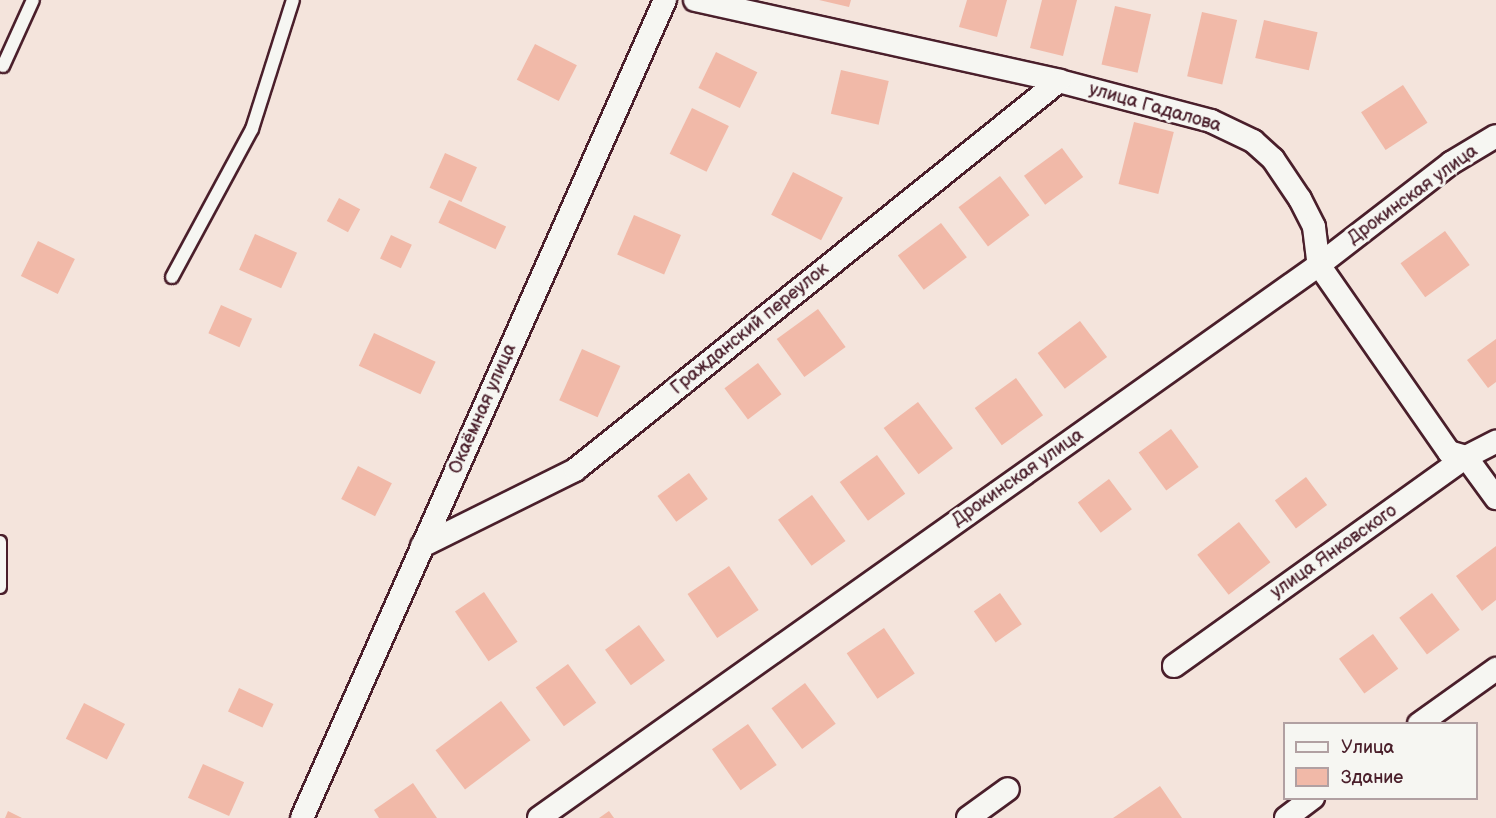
<!DOCTYPE html>
<html>
<head>
<meta charset="utf-8">
<style>
	body { margin:0 }
	#map { position:relative; width:1496px; height:818px; overflow:hidden; background:#f4e4dc; font-family:"Balsamiq Sans",sans-serif }
	div>[style] { position:absolute }
	.building>* { inset:0; background:#f1b9a8; transform-origin:0 0 }
	.roads { filter:drop-shadow(2px 0 #4a1f2b) drop-shadow(-2px 0 #4a1f2b) drop-shadow(0 2px #4a1f2b) drop-shadow(0 -2px #4a1f2b) }
	.service>* { height:12px; margin:-6px; padding:0 6px; transform-origin:6px; border-radius:6px; background:#f6f6f2 }
	.minor>* { height:22px; margin:-11px; padding:0 11px; transform-origin:11px; border-radius:11px; background:#f6f6f2 }
	span { translate:-50% -50%; white-space:nowrap; text-align:center; line-height:1.15; -webkit-text-stroke:6px #f6f6f2; paint-order:stroke }
	.street-label { font-size:18px; color:#4a1f2b }
	.legend { position:absolute; left:1283px; top:722px; width:195px; height:78px; box-sizing:border-box; background:#f6f6f2; border:2px solid #b1a0a2; margin:0; padding:8px 10px; list-style:none; font-size:18px; color:#4a1f2b }
	.legend li { display:flex; align-items:center; gap:12px; height:30px }
	.legend b { width:30px; border:2px solid #b1a0a2 }
</style>
</head>
<body>
<div id="map">
	<div class="building">
		<i style="clip-path:polygon(819px 0,851px 0,849px 7px)"></i>
		<i style="clip-path:polygon(967px 0,1007px 0,997px 37px,959px 27px)"></i>
		<i style="clip-path:polygon(1042px 0,1077px 0,1063px 56px,1030px 48px)"></i>
		<i style="left:1115px;top:6px;width:37px;height:60px;rotate:13deg"></i>
		<i style="left:1202px;top:12px;width:36px;height:66px;rotate:13deg"></i>
		<i style="left:1264px;top:20px;width:55px;height:39px;rotate:13deg"></i>
		<i style="left:535px;top:44px;width:47px;height:40px;rotate:27deg"></i>
		<i style="left:716px;top:52px;width:46px;height:40px;rotate:26deg"></i>
		<i style="left:841px;top:70px;width:49px;height:45px;rotate:13deg"></i>
		<i style="left:1403px;top:85px;width:45px;height:50px;rotate:57deg"></i>
		<i style="left:692px;top:108px;width:41px;height:51px;rotate:26deg"></i>
		<i style="left:1134px;top:122px;width:41px;height:64px;rotate:14deg"></i>
		<i style="left:1062px;top:148px;width:36px;height:47px;rotate:54deg"></i>
		<i style="left:445px;top:153px;width:35px;height:38px;rotate:24deg"></i>
		<i style="left:793px;top:172px;width:56px;height:48px;rotate:27deg"></i>
		<i style="left:1000px;top:176px;width:49px;height:52px;rotate:53deg"></i>
		<i style="left:339px;top:198px;width:24px;height:26px;rotate:28deg"></i>
		<i style="left:449px;top:200px;width:63px;height:25px;rotate:25deg"></i>
		<i style="left:634px;top:215px;width:51px;height:43px;rotate:23deg"></i>
		<i style="left:941px;top:223px;width:43px;height:54px;rotate:53deg"></i>
		<i style="left:1445px;top:231px;width:42px;height:55px;rotate:54deg"></i>
		<i style="left:255px;top:234px;width:46px;height:39px;rotate:24deg"></i>
		<i style="left:391px;top:235px;width:23px;height:26px;rotate:25deg"></i>
		<i style="left:38px;top:241px;width:41px;height:39px;rotate:26deg"></i>
		<i style="left:221px;top:305px;width:34px;height:31px;rotate:24deg"></i>
		<i style="left:818px;top:309px;width:47px;height:51px;rotate:54deg"></i>
		<i style="left:1080px;top:321px;width:45px;height:53px;rotate:53deg"></i>
		<i style="left:374px;top:333px;width:68px;height:36px;rotate:25deg"></i>
		<i style="clip-path:polygon(1496px 339px,1496px 382px,1488px 388px,1467px 360px)"></i>
		<i style="left:582px;top:349px;width:42px;height:56px;rotate:24deg"></i>
		<i style="left:758px;top:363px;width:39px;height:42px;rotate:53deg"></i>
		<i style="left:1016px;top:378px;width:46px;height:51px;rotate:54deg"></i>
		<i style="left:918px;top:402px;width:58px;height:43px;rotate:53deg"></i>
		<i style="left:1171px;top:429px;width:47px;height:40px;rotate:54deg"></i>
		<i style="left:877px;top:455px;width:48px;height:46px;rotate:54deg"></i>
		<i style="left:358px;top:466px;width:38px;height:37px;rotate:27deg"></i>
		<i style="left:689px;top:473px;width:32px;height:39px;rotate:54deg"></i>
		<i style="left:1306px;top:477px;width:35px;height:39px;rotate:53deg"></i>
		<i style="left:1109px;top:479px;width:38px;height:39px;rotate:53deg"></i>
		<i style="left:812px;top:495px;width:57px;height:42px;rotate:54deg"></i>
		<i style="left:1239px;top:522px;width:51px;height:53px;rotate:52deg"></i>
		<i style="clip-path:polygon(1496px 546px,1496px 600px,1482px 611px,1456px 576px)"></i>
		<i style="left:729px;top:566px;width:53px;height:50px;rotate:56deg"></i>
		<i style="left:484px;top:592px;width:60px;height:35px;rotate:56deg"></i>
		<i style="left:1000px;top:593px;width:38px;height:32px;rotate:55deg"></i>
		<i style="left:1432px;top:593px;width:46px;height:41px;rotate:53deg"></i>
		<i style="left:639px;top:625px;width:44px;height:42px;rotate:54deg"></i>
		<i style="left:884px;top:628px;width:55px;height:45px;rotate:56deg"></i>
		<i style="left:1373px;top:634px;width:43px;height:42px;rotate:54deg"></i>
		<i style="left:568px;top:664px;width:48px;height:40px;rotate:54deg"></i>
		<i style="left:805px;top:683px;width:51px;height:42px;rotate:53deg"></i>
		<i style="left:239px;top:688px;width:38px;height:26px;rotate:25deg"></i>
		<i style="left:501px;top:701px;width:49px;height:82px;rotate:53deg"></i>
		<i style="left:84px;top:703px;width:46px;height:40px;rotate:27deg"></i>
		<i style="left:748px;top:724px;width:50px;height:44px;rotate:55deg"></i>
		<i style="left:203px;top:764px;width:45px;height:37px;rotate:24deg"></i>
		<i style="clip-path:polygon(413px 783px,437px 818px,379px 818px,374px 810px)"></i>
		<i style="clip-path:polygon(1160px 786px,1182px 818px,1113px 818px)"></i>
		<i style="clip-path:polygon(8px 811px,22px 818px,5px 818px)"></i>
		<i style="clip-path:polygon(609px 811px,614px 818px,599px 818px)"></i>
	</div>
	<div class="roads">
		<div class="service">
			<i style="left:3px;top:66px;width:72px;rotate:-65.6deg"></i>
			<i style="left:172px;top:277px;width:168px;rotate:-61.6deg"></i>
			<i style="left:252px;top:129px;width:135px;rotate:-72.4deg"></i>
			<i style="left:0;top:542px;width:45px;rotate:90deg"></i>
		</div>
		<div class="minor">
			<i style="left:695px;top:0;width:373px;rotate:12.5deg"></i>
			<i style="left:1059px;top:81px;width:157px;rotate:14.7deg"></i>
			<i style="left:1211px;top:121px;width:47px;rotate:25.5deg"></i>
			<i style="left:1253px;top:141px;width:27px;rotate:42deg"></i>
			<i style="left:1273px;top:159px;width:48px;rotate:56deg"></i>
			<i style="left:1300px;top:199px;width:31px;rotate:63deg"></i>
			<i style="left:1314px;top:227px;width:38px;rotate:83deg"></i>
			<i style="left:1319px;top:265px;width:228px;rotate:55.2deg"></i>
			<i style="left:1449px;top:452px;width:18px;rotate:16deg"></i>
			<i style="left:1466px;top:457px;width:51px;rotate:53.8deg"></i>
			<i style="left:422px;top:546px;width:171px;rotate:-26.4deg"></i>
			<i style="left:575px;top:470px;width:621px;rotate:-38.79deg"></i>
			<i style="left:1174px;top:666px;width:359px;rotate:-35.6deg"></i>
			<i style="left:1466px;top:457px;width:34px;rotate:-27deg"></i>
			<i style="left:1419px;top:724px;width:95px;rotate:-35.5deg"></i>
			<i style="left:302px;top:818px;width:895px;rotate:-66.07deg"></i>
			<i style="left:539px;top:818px;width:956px;rotate:-35.34deg"></i>
			<i style="left:1319px;top:265px;width:167px;rotate:-37.7deg"></i>
			<i style="left:1451px;top:163px;width:52px;rotate:-31deg"></i>
			<i style="left:968px;top:818px;width:49px;rotate:-35.9deg"></i>
			<i style="left:1286px;top:818px;width:34px;rotate:-37deg"></i>
		</div>
	</div>
	<div class="street-label">
		<span style="left:1155px;top:108px;rotate:16deg">улица Гадалова</span>
		<span style="left:1413px;top:195px;rotate:-36deg">Дрокинская улица</span>
		<span style="left:750px;top:329px;rotate:-39deg">Гражданский переулок</span>
		<span style="left:483px;top:409px;rotate:-66deg">Окаёмная улица</span>
		<span style="left:1018px;top:478px;rotate:-35deg">Дрокинская улица</span>
		<span style="left:1334px;top:552px;rotate:-35deg">улица Янковского</span>
	</div>
	<ul class="legend">
	<li><b style="height:8px;background:#f6f6f2"></b>Улица</li>
	<li><b style="height:16px;background:#f1b9a8"></b>Здание</li>
	</ul>
</div>
</body>
</html>
